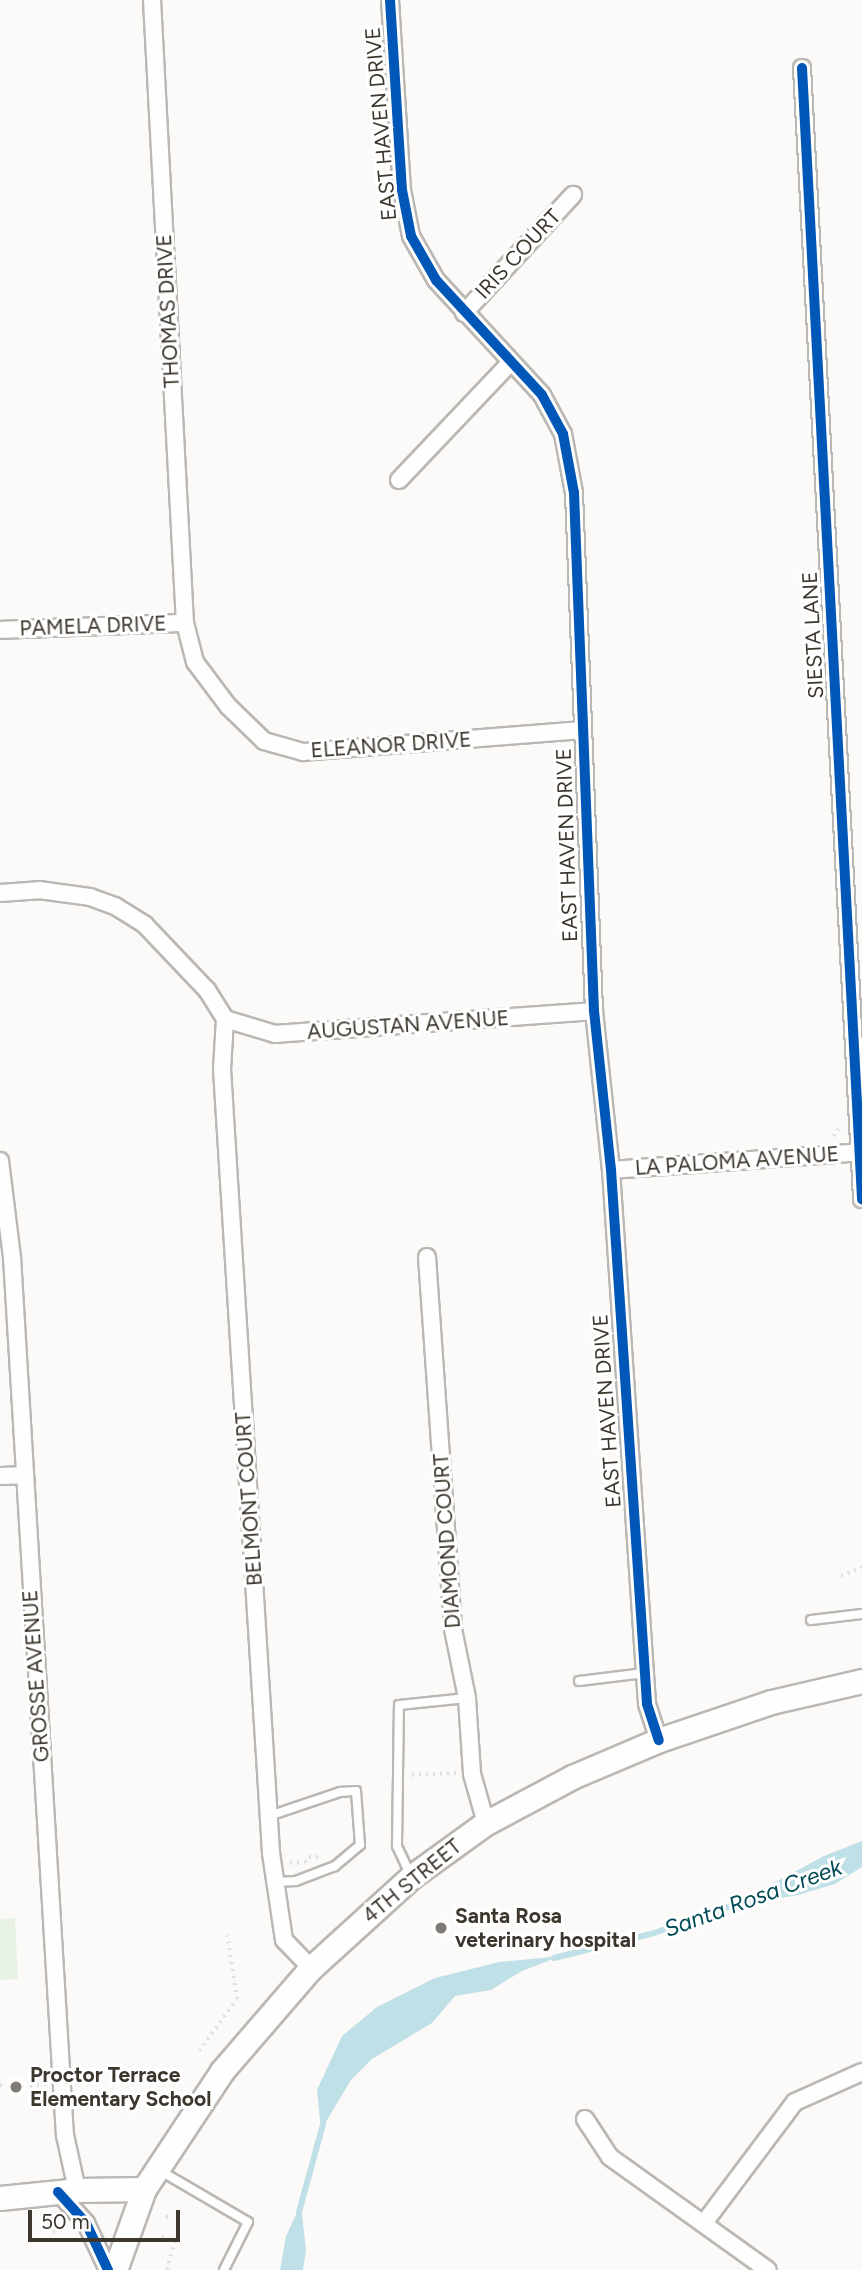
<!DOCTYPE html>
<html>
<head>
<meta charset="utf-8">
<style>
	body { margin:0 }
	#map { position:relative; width:862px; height:2270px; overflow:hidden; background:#fcfaf8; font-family:Figtree,sans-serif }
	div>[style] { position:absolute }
	.green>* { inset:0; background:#e8f2e6 }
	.water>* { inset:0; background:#bfe0e6 }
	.stream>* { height:6px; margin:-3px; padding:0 3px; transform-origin:3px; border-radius:3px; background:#bfe0e6 }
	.path>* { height:3.5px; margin-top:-1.75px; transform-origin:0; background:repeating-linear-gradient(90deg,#e1e0de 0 2px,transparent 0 7px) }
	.roads { filter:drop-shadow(2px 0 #bbb7b3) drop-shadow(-2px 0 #bbb7b3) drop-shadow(0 2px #bbb7b3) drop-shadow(0 -2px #bbb7b3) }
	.lane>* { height:8px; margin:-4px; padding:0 4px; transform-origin:4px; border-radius:4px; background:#fffefe }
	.street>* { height:16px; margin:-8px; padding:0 8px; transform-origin:8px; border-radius:8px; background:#fffefe }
	.secondary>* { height:23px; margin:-11.5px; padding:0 11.5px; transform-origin:11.5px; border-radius:11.5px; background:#fffefe }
	.cycleway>* { height:10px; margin:-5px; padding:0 5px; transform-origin:5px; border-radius:5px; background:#0057b8 }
	.dots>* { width:19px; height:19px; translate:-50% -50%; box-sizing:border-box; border:4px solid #fff; border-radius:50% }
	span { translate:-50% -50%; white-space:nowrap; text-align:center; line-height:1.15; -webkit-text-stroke:6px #fff; paint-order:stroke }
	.street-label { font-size:21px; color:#3c362d }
	.poi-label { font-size:21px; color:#3c362d; font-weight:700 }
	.left { translate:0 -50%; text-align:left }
	.water-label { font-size:23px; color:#004b56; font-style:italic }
	.scale { position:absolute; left:28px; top:2210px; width:152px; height:32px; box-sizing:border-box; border:4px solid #3c362d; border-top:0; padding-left:9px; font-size:21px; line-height:24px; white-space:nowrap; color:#3c362d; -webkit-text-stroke:5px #fff; paint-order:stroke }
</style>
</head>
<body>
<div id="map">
	<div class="green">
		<i style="clip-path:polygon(15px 1918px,18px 1979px,0 1980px,0 1919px)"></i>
	</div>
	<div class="water">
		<i style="clip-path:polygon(862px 1841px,862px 1867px,835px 1884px,798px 1895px,729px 1907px,824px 1856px)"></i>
		<i style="clip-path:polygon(561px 1956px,522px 1971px,491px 1990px,455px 1996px,432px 2023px,372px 2059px,351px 2080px,321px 2130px,317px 2090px,342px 2036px,377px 2007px,435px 1978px,499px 1962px)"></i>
		<i style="clip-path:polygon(301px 2204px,306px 2251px,303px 2270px,280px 2270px,286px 2236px)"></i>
	</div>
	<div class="stream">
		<i style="left:554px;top:1958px;width:103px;rotate:-14deg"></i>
		<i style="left:654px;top:1933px;width:86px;rotate:-19.1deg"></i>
		<i style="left:299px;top:2212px;width:91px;rotate:-74.7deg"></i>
	</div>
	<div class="path">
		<i style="left:833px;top:1136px;width:9px;rotate:-54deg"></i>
		<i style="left:841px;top:1576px;width:23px;rotate:-23deg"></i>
		<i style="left:412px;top:1775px;width:44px;rotate:-2.6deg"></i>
		<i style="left:290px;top:1863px;width:15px;rotate:-4deg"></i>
		<i style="left:305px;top:1862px;width:6px;rotate:-51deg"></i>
		<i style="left:309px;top:1857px;width:9px"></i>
		<i style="left:199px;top:2051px;width:64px;rotate:-53.8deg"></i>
		<i style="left:237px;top:1999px;width:64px;rotate:-99deg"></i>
		<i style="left:0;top:2085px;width:9px;rotate:18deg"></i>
		<i style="left:9px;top:2088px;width:37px;rotate:-6deg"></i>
		<i style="left:42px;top:2214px;width:21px;rotate:59deg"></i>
		<i style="left:53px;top:2232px;width:13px;rotate:-13deg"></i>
		<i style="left:166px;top:2217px;width:4px"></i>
		<i style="left:162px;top:2237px;width:14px;rotate:17deg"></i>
		<i style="left:175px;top:2241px;width:30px;rotate:105deg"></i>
	</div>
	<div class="roads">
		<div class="lane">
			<i style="left:811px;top:1620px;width:51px;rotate:-6.7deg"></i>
			<i style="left:579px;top:1681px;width:66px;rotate:-6.9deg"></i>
			<i style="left:269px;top:1816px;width:75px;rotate:-18.7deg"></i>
			<i style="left:340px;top:1792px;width:16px;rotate:-4deg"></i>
			<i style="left:356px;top:1791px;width:54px;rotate:85.8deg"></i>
			<i style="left:360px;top:1845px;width:33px;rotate:140deg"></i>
			<i style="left:335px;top:1866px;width:42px;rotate:159deg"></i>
			<i style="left:296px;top:1881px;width:21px;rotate:177deg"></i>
			<i style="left:410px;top:1874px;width:31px;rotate:-115deg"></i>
			<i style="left:397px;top:1846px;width:141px;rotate:-89.2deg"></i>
			<i style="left:399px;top:1705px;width:68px;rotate:-5.9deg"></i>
			<i style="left:159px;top:2170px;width:103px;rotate:30.3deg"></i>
			<i style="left:248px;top:2222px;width:54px;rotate:116.6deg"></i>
		</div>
		<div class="street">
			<i style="left:152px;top:0;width:624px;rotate:86.97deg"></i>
			<i style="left:185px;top:623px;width:40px;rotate:75.6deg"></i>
			<i style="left:195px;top:662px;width:55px;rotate:53.1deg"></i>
			<i style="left:228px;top:706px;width:50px;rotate:44.2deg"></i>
			<i style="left:264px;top:741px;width:41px;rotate:15.8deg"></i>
			<i style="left:303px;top:752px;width:279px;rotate:-4.5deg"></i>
			<i style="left:390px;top:0;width:190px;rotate:86.4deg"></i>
			<i style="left:402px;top:190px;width:47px;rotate:78.9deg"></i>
			<i style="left:411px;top:236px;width:51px;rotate:60.4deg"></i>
			<i style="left:436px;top:280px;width:156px;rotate:47.3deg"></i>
			<i style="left:542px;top:395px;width:44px;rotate:61.7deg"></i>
			<i style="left:563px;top:434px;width:60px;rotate:79.4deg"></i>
			<i style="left:574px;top:493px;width:518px;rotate:87.79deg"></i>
			<i style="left:594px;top:1011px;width:160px;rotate:83.9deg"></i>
			<i style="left:611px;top:1170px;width:535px;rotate:86.14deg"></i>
			<i style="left:647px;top:1704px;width:38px;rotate:72deg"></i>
			<i style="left:802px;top:68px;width:1133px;rotate:86.96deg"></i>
			<i style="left:464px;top:313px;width:161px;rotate:-47.3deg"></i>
			<i style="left:399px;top:480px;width:163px;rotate:-46.5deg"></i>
			<i style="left:0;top:630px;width:185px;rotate:-2.2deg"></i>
			<i style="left:0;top:893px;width:39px;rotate:-4deg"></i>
			<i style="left:39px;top:890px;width:51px;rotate:7.8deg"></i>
			<i style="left:90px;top:897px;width:27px;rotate:20deg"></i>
			<i style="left:115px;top:906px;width:36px;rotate:32deg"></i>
			<i style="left:145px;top:925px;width:90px;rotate:46.4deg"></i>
			<i style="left:207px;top:990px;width:34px;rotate:58deg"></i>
			<i style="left:225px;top:1019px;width:50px;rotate:93.4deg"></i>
			<i style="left:222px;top:1069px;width:786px;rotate:86.42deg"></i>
			<i style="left:271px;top:1853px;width:88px;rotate:81.5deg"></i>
			<i style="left:284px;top:1940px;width:39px;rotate:46deg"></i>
			<i style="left:225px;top:1019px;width:52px;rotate:16.7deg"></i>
			<i style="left:275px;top:1034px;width:320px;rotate:-4.1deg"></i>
			<i style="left:0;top:1161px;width:97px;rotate:82.9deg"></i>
			<i style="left:12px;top:1257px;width:880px;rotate:86.55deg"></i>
			<i style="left:65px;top:2135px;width:56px;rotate:77.7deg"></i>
			<i style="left:611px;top:1170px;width:252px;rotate:-4.1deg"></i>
			<i style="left:427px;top:1257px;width:373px;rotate:86deg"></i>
			<i style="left:453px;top:1629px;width:70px;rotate:78.5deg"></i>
			<i style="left:467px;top:1698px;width:76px;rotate:86.2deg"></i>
			<i style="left:472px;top:1774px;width:51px;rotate:74.1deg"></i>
			<i style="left:0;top:1476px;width:23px;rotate:-2deg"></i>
			<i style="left:585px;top:2119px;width:45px;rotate:56.7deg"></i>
			<i style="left:610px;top:2157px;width:194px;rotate:35.6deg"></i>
			<i style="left:58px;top:2192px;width:42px;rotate:47.9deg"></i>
			<i style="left:86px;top:2223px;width:52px;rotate:64.9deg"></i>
			<i style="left:704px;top:2223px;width:151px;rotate:-53.1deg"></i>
			<i style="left:795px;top:2102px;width:73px;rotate:-24.1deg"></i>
		</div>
		<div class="secondary">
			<i style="left:0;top:2198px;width:77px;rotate:-5.9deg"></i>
			<i style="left:77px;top:2190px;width:67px;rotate:-0.9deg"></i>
			<i style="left:115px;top:2270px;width:86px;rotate:-70.3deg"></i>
			<i style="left:144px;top:2189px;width:141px;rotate:-56.5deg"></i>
			<i style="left:222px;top:2071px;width:136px;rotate:-49.2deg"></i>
			<i style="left:311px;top:1968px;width:135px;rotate:-42.3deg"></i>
			<i style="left:411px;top:1877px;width:92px;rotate:-35.8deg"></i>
			<i style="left:486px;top:1823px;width:98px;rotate:-28.1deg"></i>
			<i style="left:572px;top:1777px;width:95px;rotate:-23deg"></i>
			<i style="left:659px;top:1740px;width:118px;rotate:-18.7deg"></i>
			<i style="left:771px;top:1702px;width:93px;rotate:-13deg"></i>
		</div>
	</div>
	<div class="cycleway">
		<i style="left:390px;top:0;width:190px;rotate:86.4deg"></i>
		<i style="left:402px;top:190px;width:47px;rotate:78.9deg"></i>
		<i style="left:411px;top:236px;width:51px;rotate:60.4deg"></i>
		<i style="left:436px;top:280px;width:156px;rotate:47.3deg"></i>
		<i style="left:542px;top:395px;width:44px;rotate:61.7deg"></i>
		<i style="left:563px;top:434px;width:60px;rotate:79.4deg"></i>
		<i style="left:574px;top:493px;width:518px;rotate:87.79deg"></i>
		<i style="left:594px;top:1011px;width:160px;rotate:83.9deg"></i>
		<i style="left:611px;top:1170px;width:535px;rotate:86.14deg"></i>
		<i style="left:647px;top:1704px;width:38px;rotate:72deg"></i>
		<i style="left:802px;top:68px;width:1133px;rotate:86.96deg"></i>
		<i style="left:58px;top:2192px;width:42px;rotate:47.9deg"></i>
		<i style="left:86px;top:2223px;width:52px;rotate:64.9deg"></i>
	</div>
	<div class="dots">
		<i style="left:441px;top:1928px;background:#7f7b74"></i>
		<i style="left:16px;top:2087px;background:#7f7b74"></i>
	</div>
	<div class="street-label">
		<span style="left:381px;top:124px;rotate:-95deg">EAST HAVEN DRIVE</span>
		<span style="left:518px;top:254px;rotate:-47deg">IRIS COURT</span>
		<span style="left:168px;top:311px;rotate:-93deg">THOMAS DRIVE</span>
		<span style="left:93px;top:626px;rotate:-2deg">PAMELA DRIVE</span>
		<span style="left:813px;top:635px;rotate:-93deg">SIESTA LANE</span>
		<span style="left:391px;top:745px;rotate:-4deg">ELEANOR DRIVE</span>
		<span style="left:567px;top:845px;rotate:-92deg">EAST HAVEN DRIVE</span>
		<span style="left:408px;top:1025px;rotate:-4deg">AUGUSTAN AVENUE</span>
		<span style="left:737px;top:1161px;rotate:-4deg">LA PALOMA AVENUE</span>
		<span style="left:607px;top:1411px;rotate:-94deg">EAST HAVEN DRIVE</span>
		<span style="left:249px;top:1499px;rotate:-94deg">BELMONT COURT</span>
		<span style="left:447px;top:1541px;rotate:-94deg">DIAMOND COURT</span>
		<span style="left:36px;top:1676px;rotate:-94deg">GROSSE AVENUE</span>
		<span style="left:412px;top:1881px;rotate:-39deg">4TH STREET</span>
	</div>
	<div class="poi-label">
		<span class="left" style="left:455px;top:1928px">Santa Rosa<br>veterinary hospital</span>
		<span class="left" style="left:30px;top:2087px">Proctor Terrace<br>Elementary School</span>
	</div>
	<div class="water-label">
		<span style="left:753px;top:1898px;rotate:-20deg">Santa Rosa Creek</span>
	</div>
	<div class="scale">50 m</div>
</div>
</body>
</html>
